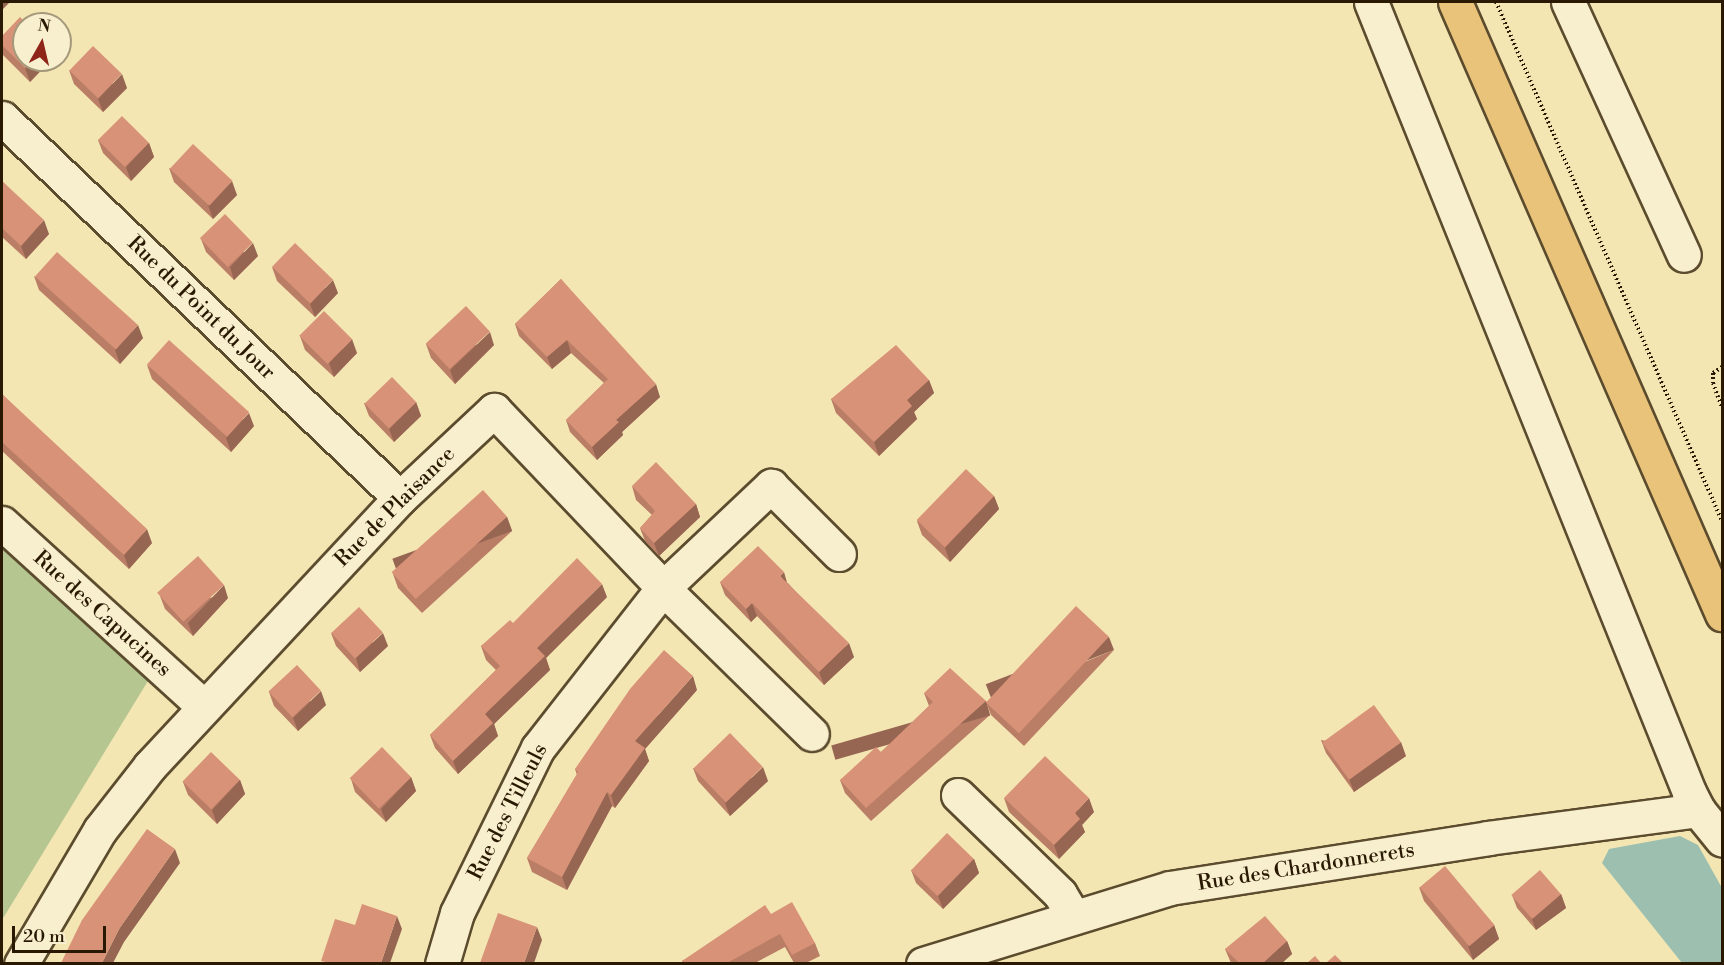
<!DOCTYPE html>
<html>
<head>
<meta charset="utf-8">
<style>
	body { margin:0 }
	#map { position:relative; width:1724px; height:965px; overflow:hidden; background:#f4e6b3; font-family:"Libre Bodoni",serif }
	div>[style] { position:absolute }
	.green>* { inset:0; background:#b5c691 }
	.water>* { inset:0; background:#9cbfaf }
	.path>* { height:4px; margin-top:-2px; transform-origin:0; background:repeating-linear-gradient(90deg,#291902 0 1.5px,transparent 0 4.5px) }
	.roads { filter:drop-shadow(2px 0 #5c4c2e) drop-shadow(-2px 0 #5c4c2e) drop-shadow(0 2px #5c4c2e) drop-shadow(0 -2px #5c4c2e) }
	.minor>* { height:33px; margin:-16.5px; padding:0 16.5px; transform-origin:16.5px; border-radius:16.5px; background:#f8efce }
	.major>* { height:33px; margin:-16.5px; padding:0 16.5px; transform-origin:16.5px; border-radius:16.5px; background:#eac37a }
	.wall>* { inset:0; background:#ba7e66 }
	.shaded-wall>* { inset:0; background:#976653; transform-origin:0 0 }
	.building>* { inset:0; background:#d89277; transform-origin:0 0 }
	span { translate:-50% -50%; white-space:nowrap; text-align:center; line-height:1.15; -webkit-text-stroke:5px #f8efce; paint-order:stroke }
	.street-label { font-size:21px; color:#291902 }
	.frame { position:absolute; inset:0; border:3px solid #291902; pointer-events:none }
	.north { position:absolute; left:12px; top:12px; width:60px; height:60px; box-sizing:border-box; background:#f8efce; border:2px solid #a5997c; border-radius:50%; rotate:8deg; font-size:16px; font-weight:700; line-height:24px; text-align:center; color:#291902 }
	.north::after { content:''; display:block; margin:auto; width:21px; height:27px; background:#8f2418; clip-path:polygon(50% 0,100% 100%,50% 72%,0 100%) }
	.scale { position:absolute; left:12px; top:926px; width:94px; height:27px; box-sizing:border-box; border:3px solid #291902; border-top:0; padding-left:8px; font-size:18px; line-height:21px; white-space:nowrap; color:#291902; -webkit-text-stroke:4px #f8efce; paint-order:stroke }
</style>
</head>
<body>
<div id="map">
	<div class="green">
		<i style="clip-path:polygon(2px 541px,151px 676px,2px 920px)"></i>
	</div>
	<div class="water">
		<i style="clip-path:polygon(1680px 836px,1698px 845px,1722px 888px,1722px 963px,1682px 963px,1602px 863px,1609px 849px)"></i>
	</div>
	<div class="path">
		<i style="left:1496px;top:2px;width:566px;rotate:66.47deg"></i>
		<i style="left:1722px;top:367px;width:11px;rotate:146deg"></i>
		<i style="left:1713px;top:373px;width:10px;rotate:90deg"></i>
		<i style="left:1713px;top:383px;width:27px;rotate:70deg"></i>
	</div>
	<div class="roads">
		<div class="minor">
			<i style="left:1371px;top:2px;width:852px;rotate:68.07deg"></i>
			<i style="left:1689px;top:792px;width:20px;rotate:63deg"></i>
			<i style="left:1698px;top:810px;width:38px;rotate:51deg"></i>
			<i style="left:1568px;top:2px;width:278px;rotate:65.4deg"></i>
			<i style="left:2px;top:118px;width:550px;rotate:43.67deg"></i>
			<i style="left:2px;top:523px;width:272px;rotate:42.3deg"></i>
			<i style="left:958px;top:795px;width:142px;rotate:44.1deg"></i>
			<i style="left:1060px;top:894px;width:27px;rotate:59deg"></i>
			<i style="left:21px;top:964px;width:156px;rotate:-59.5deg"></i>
			<i style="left:100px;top:830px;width:81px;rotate:-52deg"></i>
			<i style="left:150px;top:766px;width:367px;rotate:-47deg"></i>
			<i style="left:400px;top:498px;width:129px;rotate:-43.1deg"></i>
			<i style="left:494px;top:410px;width:257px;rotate:46.4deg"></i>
			<i style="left:671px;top:596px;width:197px;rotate:44.4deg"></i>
			<i style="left:442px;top:964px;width:53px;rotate:-73.6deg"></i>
			<i style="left:457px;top:913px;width:184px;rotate:-63.9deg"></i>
			<i style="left:538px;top:748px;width:203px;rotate:-52deg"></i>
			<i style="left:663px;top:588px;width:149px;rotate:-43.4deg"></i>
			<i style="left:771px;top:486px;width:96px;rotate:45deg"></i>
			<i style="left:923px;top:964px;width:258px;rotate:-17.1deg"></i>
			<i style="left:1170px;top:888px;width:322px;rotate:-8.9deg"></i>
			<i style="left:1488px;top:838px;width:212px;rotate:-7.6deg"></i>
		</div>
		<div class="major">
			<i style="left:1455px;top:2px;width:668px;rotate:66.43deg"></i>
		</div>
	</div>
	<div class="wall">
		<i style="clip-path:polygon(2px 36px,24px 60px,51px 60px,30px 82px,2px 54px)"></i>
		<i style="clip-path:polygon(69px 70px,127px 88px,103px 112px,74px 84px)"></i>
		<i style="clip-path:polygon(98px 140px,149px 143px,154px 157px,131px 181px,103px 153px)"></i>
		<i style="clip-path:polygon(169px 168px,237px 195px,213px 219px,174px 182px)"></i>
		<i style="clip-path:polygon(2px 181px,49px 234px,26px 259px,2px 237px)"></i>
		<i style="clip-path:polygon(201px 239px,258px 256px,234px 280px,206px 252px)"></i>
		<i style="clip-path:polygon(272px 267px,338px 293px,315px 317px,277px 281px)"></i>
		<i style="clip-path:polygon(34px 276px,143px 338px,120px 364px,39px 290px)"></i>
		<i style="clip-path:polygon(561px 279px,660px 397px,622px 432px,623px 435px,597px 460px,570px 432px,566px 420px,604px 383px,571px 353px,552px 369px,519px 336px,515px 324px)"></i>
		<i style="clip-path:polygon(300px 336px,357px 353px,334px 377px,305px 350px)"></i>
		<i style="clip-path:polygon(426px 344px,494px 345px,455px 384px,431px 358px)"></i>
		<i style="clip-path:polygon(147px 365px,254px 426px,231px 452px,152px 379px)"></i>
		<i style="clip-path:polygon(929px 380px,934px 393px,914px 412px,917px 419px,879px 456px,836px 413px,831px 399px)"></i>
		<i style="clip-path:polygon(2px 394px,152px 543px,129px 569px,2px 451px)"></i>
		<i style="clip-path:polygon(416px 402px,421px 416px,394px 442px,369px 416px,364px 403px)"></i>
		<i style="clip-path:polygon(632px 486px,696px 504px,700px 517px,659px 556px,645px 541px,640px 528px,652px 515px,636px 500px)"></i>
		<i style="clip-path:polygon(994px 496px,999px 509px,950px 562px,922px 535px,917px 521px)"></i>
		<i style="clip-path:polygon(507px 517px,512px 531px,422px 613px,398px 588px,393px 574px)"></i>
		<i style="clip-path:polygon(720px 582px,788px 583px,854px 657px,824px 685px,757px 616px,751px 622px,725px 595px)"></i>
		<i style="clip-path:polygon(160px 596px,228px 598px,193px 636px,165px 609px)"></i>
		<i style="clip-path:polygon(607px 597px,546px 658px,550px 670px,494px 724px,498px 736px,458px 774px,435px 748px,430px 735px,496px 670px,486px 660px,481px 646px,513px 623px)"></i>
		<i style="clip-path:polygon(331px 633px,388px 646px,360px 672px,336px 646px)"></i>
		<i style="clip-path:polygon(1114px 650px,1024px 746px,991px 715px,986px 702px)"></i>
		<i style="clip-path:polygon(697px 690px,645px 749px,649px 761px,615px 808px,612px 806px,567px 890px,532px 872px,527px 858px,577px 775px,575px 769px)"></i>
		<i style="clip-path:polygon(269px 692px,326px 705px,298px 731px,274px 706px)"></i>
		<i style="clip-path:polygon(924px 693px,986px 701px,990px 715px,871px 821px,845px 793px,840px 780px,881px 752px,929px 706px)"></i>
		<i style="clip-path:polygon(1321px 740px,1406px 756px,1354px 792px,1326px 753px)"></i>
		<i style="clip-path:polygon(693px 768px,768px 781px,730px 816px,698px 781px)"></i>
		<i style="clip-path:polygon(411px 777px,416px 791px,386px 822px,355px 792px,351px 779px)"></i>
		<i style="clip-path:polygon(240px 780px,245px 794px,217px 824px,188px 795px,183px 782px)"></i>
		<i style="clip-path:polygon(1004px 798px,1094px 812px,1082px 825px,1085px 832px,1059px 859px,1009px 812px)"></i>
		<i style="clip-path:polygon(974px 859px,979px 873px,943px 909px,916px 883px,911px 870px)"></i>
		<i style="clip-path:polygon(1419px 887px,1494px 925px,1499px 939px,1473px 960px,1424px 901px)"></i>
		<i style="clip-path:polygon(1561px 894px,1566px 908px,1536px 930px,1517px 908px,1512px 895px)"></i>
		<i style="clip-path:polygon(771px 914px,815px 943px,820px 956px,806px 963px,794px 963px,785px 947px,755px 963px,683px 963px,682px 961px)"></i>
		<i style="clip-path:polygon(1287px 941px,1292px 954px,1282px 963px,1231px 963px,1225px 949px)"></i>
	</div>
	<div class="shaded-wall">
		<i style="clip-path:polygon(2px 2px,10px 2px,2px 10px)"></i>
		<i style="clip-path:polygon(33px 60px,51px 60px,30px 82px,25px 68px)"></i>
		<i style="clip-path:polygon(122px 74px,127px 88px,103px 112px,98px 99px)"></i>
		<i style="clip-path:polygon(149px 143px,154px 157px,131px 181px,126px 167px)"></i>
		<i style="clip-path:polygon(232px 181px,237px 195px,213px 219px,208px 205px)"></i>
		<i style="clip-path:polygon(44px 220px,49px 234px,26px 259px,21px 246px)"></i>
		<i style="clip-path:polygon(253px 243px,258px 256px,234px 280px,230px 267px)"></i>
		<i style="clip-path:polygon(333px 280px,338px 293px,315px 317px,310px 304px)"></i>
		<i style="clip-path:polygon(138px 325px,143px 338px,120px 364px,115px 350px)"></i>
		<i style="clip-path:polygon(490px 332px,494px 345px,455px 384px,450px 370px)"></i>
		<i style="clip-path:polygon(352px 339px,357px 353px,334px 377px,329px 363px)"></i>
		<i style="clip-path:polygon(567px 340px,571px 353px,552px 369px,547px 357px)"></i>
		<i style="clip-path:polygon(929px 380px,934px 393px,914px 412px,917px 419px,879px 456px,874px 442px,907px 400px)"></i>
		<i style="clip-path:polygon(656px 384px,660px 397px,622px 432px,623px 435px,597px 460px,592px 447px,616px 420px)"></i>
		<i style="clip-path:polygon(416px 402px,421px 416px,394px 442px,389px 429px)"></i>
		<i style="clip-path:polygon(249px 413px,254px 426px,231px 452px,226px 438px)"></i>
		<i style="clip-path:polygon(994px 496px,999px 509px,950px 562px,945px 548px)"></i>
		<i style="clip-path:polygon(696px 504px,700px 517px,659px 556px,654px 543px)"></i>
		<i style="left:507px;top:517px;width:15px;height:122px;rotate:70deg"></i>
		<i style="clip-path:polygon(147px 529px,152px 543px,129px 569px,124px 555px)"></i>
		<i style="clip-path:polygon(784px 572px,788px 586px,780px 576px)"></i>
		<i style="clip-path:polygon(602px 584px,607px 597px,546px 658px,550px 670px,494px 724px,498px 736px,458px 774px,453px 761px,485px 714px,537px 648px)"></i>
		<i style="clip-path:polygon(224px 585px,228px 598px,193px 636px,188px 623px)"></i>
		<i style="clip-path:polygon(752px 603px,757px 616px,751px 622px,746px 609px)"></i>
		<i style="clip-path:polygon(383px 633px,388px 646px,360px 672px,356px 658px)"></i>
		<i style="left:1109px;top:637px;width:14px;height:132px;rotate:69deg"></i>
		<i style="clip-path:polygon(849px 643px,854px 657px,824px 685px,819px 672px)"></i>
		<i style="clip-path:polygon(693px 676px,697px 690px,645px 749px,649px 761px,615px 808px,611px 795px,635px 741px)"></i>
		<i style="clip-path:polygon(321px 691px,326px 705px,298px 731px,293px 718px)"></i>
		<i style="left:986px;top:701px;width:15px;height:161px;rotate:74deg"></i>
		<i style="clip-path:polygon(1401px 742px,1406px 756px,1354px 792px,1349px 779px)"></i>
		<i style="clip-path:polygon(763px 767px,768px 781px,730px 816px,725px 803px)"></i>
		<i style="clip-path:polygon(411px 777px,416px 791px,386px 822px,381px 809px)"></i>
		<i style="clip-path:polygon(240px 780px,245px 794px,217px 824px,212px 810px)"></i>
		<i style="clip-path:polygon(607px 792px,612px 806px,567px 890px,562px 877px)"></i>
		<i style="clip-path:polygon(1089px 798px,1094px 812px,1082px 825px,1085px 832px,1059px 859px,1054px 845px,1075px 813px)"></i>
		<i style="clip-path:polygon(175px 849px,180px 863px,124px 942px,113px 963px,102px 963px,119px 929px)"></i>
		<i style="clip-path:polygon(974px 859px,979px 873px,943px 909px,938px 896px)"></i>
		<i style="clip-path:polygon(1561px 894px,1566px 908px,1536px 930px,1531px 917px)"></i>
		<i style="clip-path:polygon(397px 916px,402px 929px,390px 963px,381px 963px)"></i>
		<i style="clip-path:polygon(1494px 925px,1499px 939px,1473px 960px,1468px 946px)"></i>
		<i style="clip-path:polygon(537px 927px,542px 940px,534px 963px,524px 963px)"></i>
		<i style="clip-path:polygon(1287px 941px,1292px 954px,1282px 963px,1263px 963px)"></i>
	</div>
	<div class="building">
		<i style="clip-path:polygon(20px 17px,27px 24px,24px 24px,24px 60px,33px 60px,25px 68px,2px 45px,2px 36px)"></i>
		<i style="left:93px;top:46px;width:40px;height:34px;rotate:44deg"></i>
		<i style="left:122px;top:116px;width:38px;height:34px;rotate:45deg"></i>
		<i style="left:193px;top:144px;width:54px;height:34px;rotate:43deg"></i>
		<i style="clip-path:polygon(2px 181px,44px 220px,21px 246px,2px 228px)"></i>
		<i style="left:225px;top:214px;width:40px;height:35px;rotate:46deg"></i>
		<i style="left:295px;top:243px;width:53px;height:33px;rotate:44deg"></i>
		<i style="left:57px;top:252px;width:109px;height:33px;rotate:42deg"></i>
		<i style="clip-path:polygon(561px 279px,656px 384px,616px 420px,619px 422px,592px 447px,566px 420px,608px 379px,567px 340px,547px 357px,515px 324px)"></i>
		<i style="left:466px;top:306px;width:35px;height:55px;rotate:47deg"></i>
		<i style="left:324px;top:311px;width:40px;height:35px;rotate:45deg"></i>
		<i style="left:169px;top:340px;width:108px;height:33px;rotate:42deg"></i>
		<i style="clip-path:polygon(896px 345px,929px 380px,907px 400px,912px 406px,874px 442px,831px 399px)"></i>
		<i style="left:392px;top:377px;width:35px;height:38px;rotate:46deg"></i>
		<i style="clip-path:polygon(2px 394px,147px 529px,124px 555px,2px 442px)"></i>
		<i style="clip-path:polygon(656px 462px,696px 504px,654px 543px,640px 528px,655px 511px,632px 486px)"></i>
		<i style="left:966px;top:469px;width:39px;height:71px;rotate:44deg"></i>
		<i style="left:483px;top:490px;width:36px;height:123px;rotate:48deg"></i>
		<i style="clip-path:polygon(758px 546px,784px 572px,780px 576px,849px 643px,819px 672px,752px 603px,746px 609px,720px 582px)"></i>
		<i style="left:198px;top:556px;width:39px;height:55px;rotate:48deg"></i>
		<i style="clip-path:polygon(577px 558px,602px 584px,537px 648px,545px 656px,485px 714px,493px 723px,453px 761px,430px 735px,500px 666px,481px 646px,510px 620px,513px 623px)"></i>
		<i style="left:1076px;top:606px;width:45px;height:132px;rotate:43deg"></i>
		<i style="left:359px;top:607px;width:35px;height:38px;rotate:47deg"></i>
		<i style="clip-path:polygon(664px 650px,693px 676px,635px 741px,645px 748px,611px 795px,607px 792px,562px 877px,527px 858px,578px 772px,575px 769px,630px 689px)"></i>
		<i style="left:297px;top:665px;width:35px;height:39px;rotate:47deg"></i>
		<i style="clip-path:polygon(950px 668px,986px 701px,866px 808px,840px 780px,876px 747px,881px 752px,933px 702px,924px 693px)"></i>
		<i style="left:1374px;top:705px;width:46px;height:64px;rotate:54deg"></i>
		<i style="left:730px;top:733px;width:47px;height:51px;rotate:46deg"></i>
		<i style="left:382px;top:747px;width:42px;height:45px;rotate:46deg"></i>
		<i style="left:211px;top:752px;width:40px;height:41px;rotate:44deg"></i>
		<i style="clip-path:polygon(1045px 756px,1089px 798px,1075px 813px,1080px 819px,1054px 845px,1004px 798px)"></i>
		<i style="clip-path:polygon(147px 829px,175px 849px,119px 929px,102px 963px,61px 963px,82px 920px)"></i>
		<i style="left:947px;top:833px;width:37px;height:52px;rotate:44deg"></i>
		<i style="left:1445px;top:866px;width:77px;height:33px;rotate:50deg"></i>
		<i style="left:1540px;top:870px;width:32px;height:38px;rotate:49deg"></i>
		<i style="clip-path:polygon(792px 902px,815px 943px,792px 955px,780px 934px,727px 963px,684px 963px,682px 961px,765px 905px,771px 914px)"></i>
		<i style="clip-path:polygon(362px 904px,397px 916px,381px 963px,330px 963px,321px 961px,335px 919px,355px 925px)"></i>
		<i style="clip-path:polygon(498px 913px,537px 927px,524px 963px,480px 963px)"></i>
		<i style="clip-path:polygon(1265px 916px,1287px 941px,1263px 963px,1239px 963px,1225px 949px)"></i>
		<i style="clip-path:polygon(1335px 955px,1343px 963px,1326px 963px)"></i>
		<i style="clip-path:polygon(1315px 956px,1321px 963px,1307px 963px)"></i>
	</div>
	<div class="street-label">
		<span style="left:201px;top:308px;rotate:44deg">Rue du Point du Jour</span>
		<span style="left:395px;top:507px;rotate:-45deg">Rue de Plaisance</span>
		<span style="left:102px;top:614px;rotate:42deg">Rue des Capucines</span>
		<span style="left:508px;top:812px;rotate:-63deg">Rue des Tilleuls</span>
		<span style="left:1306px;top:867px;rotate:-9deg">Rue des Chardonnerets</span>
	</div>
	<div class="frame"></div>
	<div class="north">N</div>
	<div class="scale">20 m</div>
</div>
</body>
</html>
